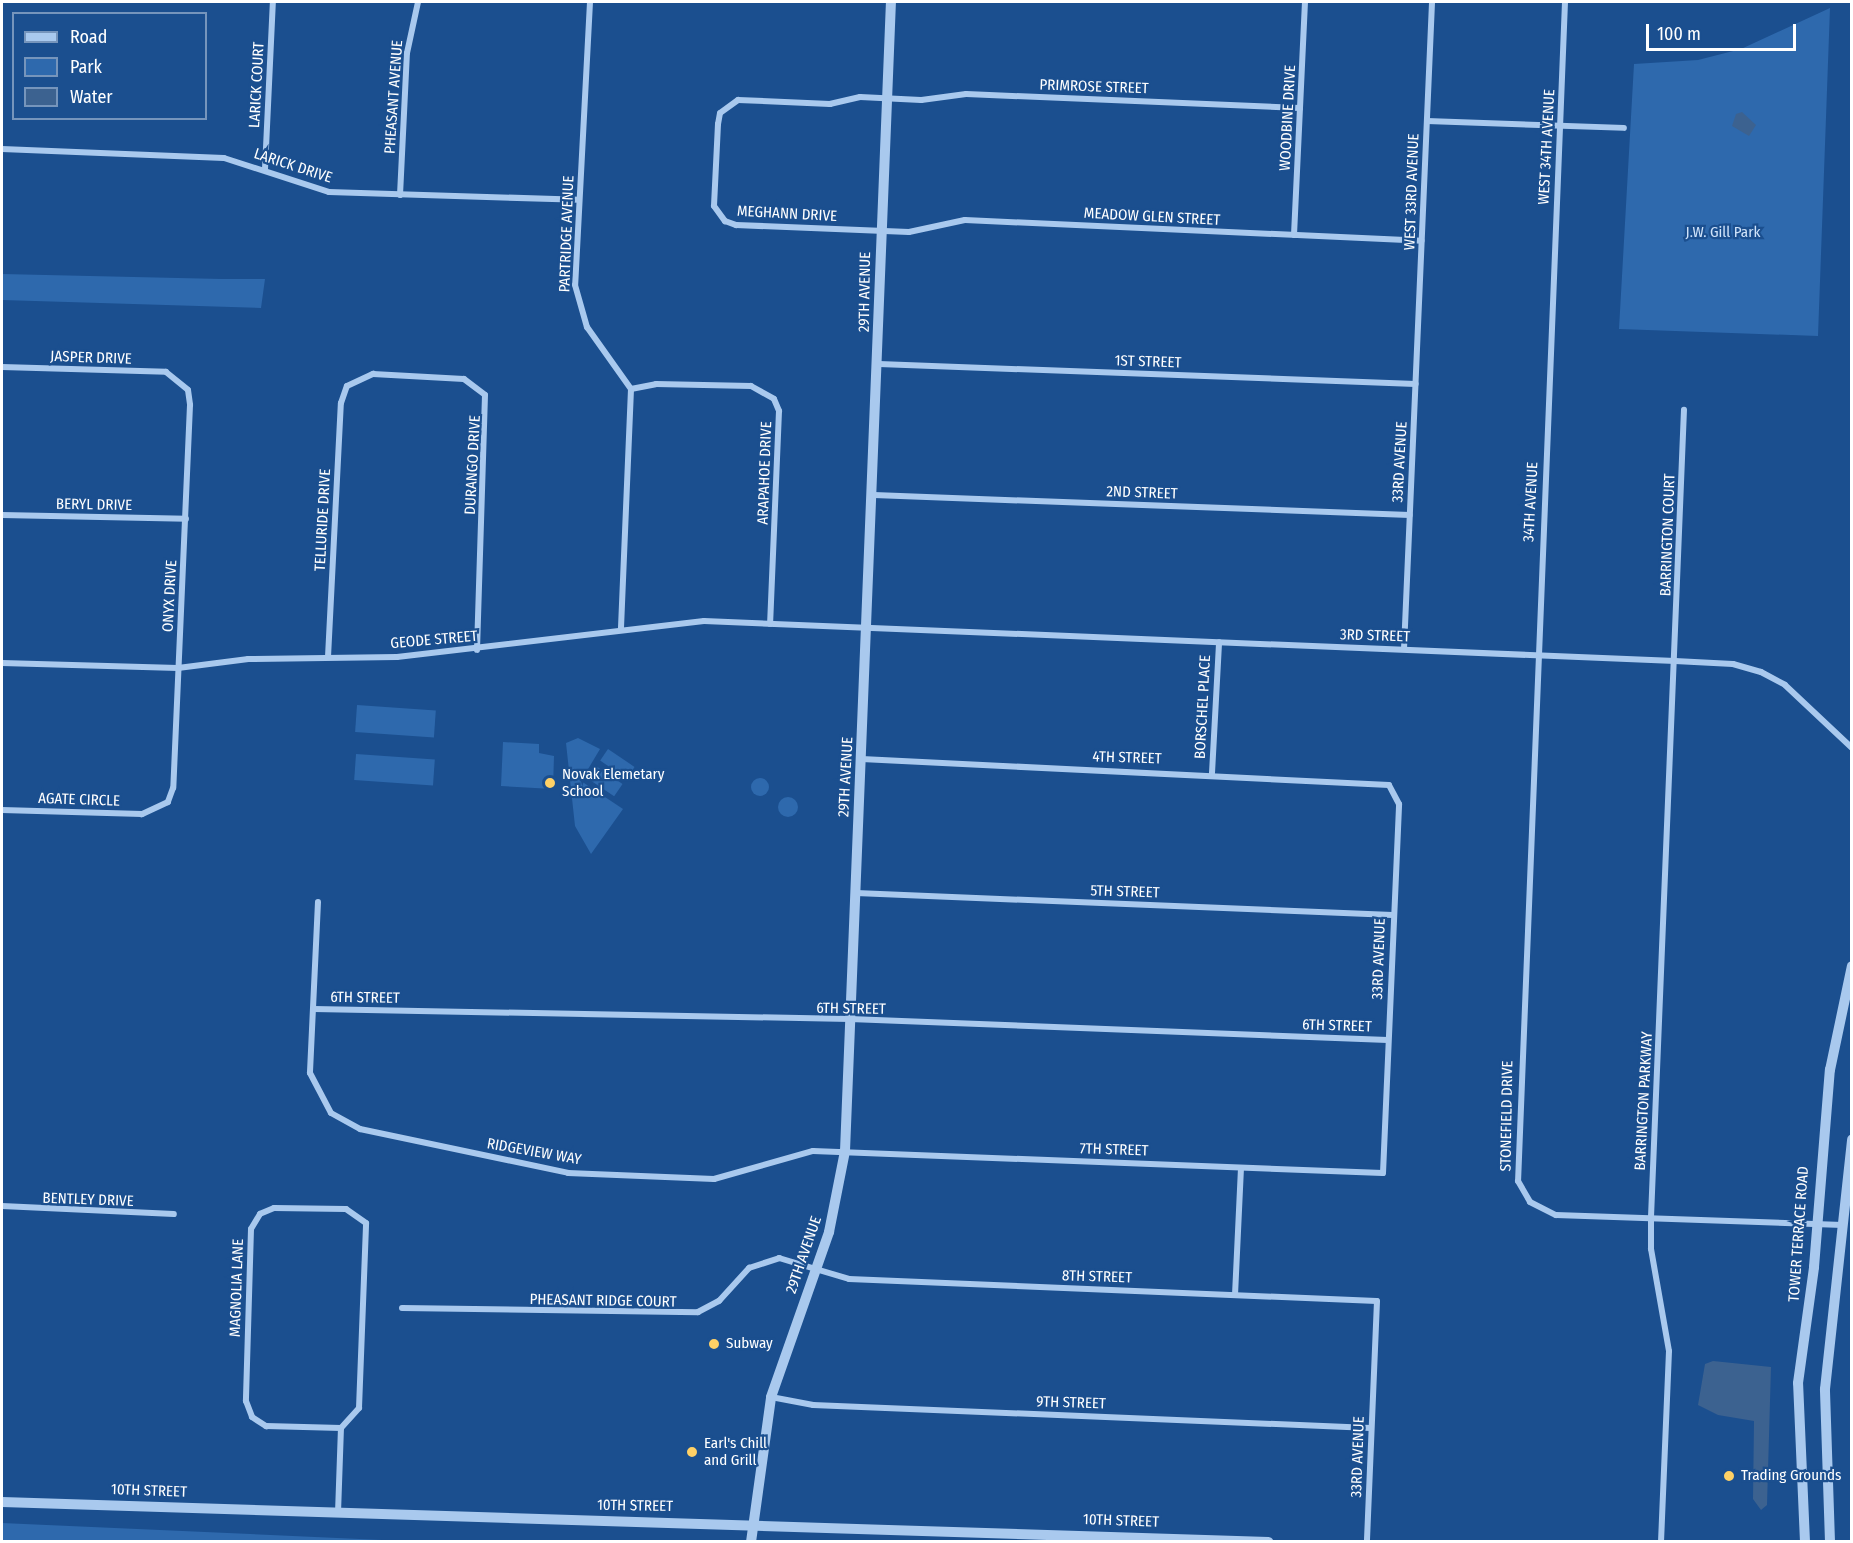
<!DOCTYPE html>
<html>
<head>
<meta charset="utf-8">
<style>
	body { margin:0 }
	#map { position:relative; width:1853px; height:1543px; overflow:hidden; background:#1b4f8f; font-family:"Fira Sans Condensed",sans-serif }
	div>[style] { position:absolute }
	.green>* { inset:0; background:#2e69ad; transform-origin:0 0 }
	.round { border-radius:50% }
	.water>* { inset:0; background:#3c6290 }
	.minor>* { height:6px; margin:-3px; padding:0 3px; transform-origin:3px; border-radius:3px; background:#a9c9ee }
	.tertiary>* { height:10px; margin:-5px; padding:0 5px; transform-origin:5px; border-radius:5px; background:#a9c9ee }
	.dots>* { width:16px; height:16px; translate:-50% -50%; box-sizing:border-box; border:3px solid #1b4f8f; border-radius:50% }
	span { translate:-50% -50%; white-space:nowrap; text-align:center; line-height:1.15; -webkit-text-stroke:4.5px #1b4f8f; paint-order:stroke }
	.street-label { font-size:15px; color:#fff }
	.park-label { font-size:15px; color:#cfe3fa }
	.poi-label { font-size:15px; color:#fff }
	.left { translate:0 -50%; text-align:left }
	.frame { position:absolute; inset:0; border:3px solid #fff; pointer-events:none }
	.legend { position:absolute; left:12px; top:12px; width:195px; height:108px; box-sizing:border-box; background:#1b4f8f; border:2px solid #7695bc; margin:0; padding:8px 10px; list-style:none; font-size:18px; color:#fff }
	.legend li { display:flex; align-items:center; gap:12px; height:30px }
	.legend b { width:30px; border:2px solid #7695bc }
	.scale { position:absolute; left:1646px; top:24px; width:150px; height:27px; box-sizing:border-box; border:3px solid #fff; border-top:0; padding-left:8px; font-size:18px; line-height:21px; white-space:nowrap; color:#fff; -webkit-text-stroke:4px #1b4f8f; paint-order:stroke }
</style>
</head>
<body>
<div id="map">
	<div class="green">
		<i style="clip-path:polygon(1830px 8px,1818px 336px,1619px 329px,1634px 64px,1698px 60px,1741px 49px)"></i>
		<i style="clip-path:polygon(2px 274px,222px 279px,265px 279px,261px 308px,2px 300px)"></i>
		<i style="left:357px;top:705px;width:79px;height:27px;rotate:4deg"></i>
		<i style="clip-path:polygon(578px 738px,600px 749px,581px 781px,623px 809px,591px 854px,575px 826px,566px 743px)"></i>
		<i style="clip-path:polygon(503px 742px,539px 744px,539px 753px,554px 756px,553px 789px,501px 786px)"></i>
		<i style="left:608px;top:749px;width:32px;height:14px;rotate:34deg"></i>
		<i style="left:356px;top:754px;width:79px;height:26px;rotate:4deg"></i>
		<i style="left:596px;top:766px;width:32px;height:15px;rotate:34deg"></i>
		<i class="round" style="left:751px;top:778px;width:18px;height:18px"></i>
		<i class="round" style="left:778px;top:797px;width:20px;height:20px"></i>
		<i style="clip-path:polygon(2px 1523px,404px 1541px,2px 1542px)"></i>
	</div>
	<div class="water">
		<i style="clip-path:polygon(1742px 112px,1756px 125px,1749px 136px,1732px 126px,1736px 114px)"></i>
		<i style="clip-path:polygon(1713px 1361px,1771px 1367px,1767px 1505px,1761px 1510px,1753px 1499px,1754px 1421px,1718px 1415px,1698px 1405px,1705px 1364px)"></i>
	</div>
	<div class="minor">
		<i style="left:590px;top:2px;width:283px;rotate:93deg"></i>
		<i style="left:575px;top:285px;width:44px;rotate:74.1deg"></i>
		<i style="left:587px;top:327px;width:76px;rotate:54.6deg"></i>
		<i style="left:631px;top:389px;width:241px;rotate:92.4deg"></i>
		<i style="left:1565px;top:2px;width:1180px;rotate:92.28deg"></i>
		<i style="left:1518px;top:1181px;width:24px;rotate:60deg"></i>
		<i style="left:1530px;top:1202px;width:29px;rotate:27deg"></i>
		<i style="left:1556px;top:1215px;width:287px;rotate:2deg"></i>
		<i style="left:1300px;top:108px;width:334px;rotate:-177.6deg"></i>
		<i style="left:966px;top:94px;width:45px;rotate:172.4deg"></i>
		<i style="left:921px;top:100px;width:61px;rotate:-177.2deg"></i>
		<i style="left:860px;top:97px;width:31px;rotate:167deg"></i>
		<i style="left:830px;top:104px;width:92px;rotate:-177.5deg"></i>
		<i style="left:738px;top:100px;width:22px;rotate:144deg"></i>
		<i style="left:720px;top:113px;width:11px;rotate:100deg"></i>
		<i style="left:718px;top:124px;width:82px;rotate:92.8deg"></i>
		<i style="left:714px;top:206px;width:19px;rotate:54deg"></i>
		<i style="left:725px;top:221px;width:12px;rotate:20deg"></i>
		<i style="left:736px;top:225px;width:173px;rotate:2.3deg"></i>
		<i style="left:909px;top:232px;width:57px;rotate:-12.1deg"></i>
		<i style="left:965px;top:220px;width:457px;rotate:2.6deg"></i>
		<i style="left:1427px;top:121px;width:197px;rotate:2deg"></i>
		<i style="left:2px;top:149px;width:222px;rotate:2.3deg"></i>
		<i style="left:224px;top:158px;width:110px;rotate:17.9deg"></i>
		<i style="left:329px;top:192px;width:250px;rotate:1.8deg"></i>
		<i style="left:265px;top:169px;width:167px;rotate:-87.3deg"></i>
		<i style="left:400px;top:195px;width:142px;rotate:-87.2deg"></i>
		<i style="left:407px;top:53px;width:52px;rotate:-77.8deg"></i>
		<i style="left:1294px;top:235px;width:233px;rotate:-87.3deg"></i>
		<i style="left:879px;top:364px;width:537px;rotate:2.13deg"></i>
		<i style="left:2px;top:367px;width:164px;rotate:1.7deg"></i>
		<i style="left:166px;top:372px;width:28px;rotate:39deg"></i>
		<i style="left:188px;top:390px;width:15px;rotate:82deg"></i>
		<i style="left:190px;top:405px;width:383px;rotate:92.5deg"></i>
		<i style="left:173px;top:788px;width:15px;rotate:110deg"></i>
		<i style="left:168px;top:802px;width:29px;rotate:155deg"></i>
		<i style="left:142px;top:814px;width:140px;rotate:-178.4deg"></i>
		<i style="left:631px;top:389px;width:25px;rotate:-11deg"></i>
		<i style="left:656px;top:384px;width:95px;rotate:1.2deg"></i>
		<i style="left:751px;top:386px;width:26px;rotate:29deg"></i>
		<i style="left:774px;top:399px;width:13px;rotate:67deg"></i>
		<i style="left:779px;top:411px;width:213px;rotate:92.4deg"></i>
		<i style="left:874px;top:495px;width:536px;rotate:2.14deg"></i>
		<i style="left:2px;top:515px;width:184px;rotate:1.2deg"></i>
		<i style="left:1404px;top:649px;width:648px;rotate:-87.52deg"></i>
		<i style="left:328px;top:657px;width:254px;rotate:-87.1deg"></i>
		<i style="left:341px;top:403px;width:18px;rotate:-71deg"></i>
		<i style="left:347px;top:386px;width:29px;rotate:-25deg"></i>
		<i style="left:373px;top:374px;width:91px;rotate:3.1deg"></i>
		<i style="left:464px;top:379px;width:26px;rotate:37deg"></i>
		<i style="left:485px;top:395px;width:255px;rotate:91.8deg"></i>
		<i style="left:2px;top:663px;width:176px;rotate:1.6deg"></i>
		<i style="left:178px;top:668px;width:71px;rotate:-7.3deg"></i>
		<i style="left:248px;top:659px;width:149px;rotate:-0.8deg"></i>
		<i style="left:397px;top:657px;width:309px;rotate:-6.7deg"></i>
		<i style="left:704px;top:621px;width:972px;rotate:2.36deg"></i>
		<i style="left:1675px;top:661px;width:58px;rotate:3deg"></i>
		<i style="left:1733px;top:664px;width:29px;rotate:16deg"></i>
		<i style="left:1761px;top:672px;width:27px;rotate:28deg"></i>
		<i style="left:1785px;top:685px;width:92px;rotate:43.2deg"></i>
		<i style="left:1212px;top:773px;width:131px;rotate:-86.9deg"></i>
		<i style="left:856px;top:893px;width:537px;rotate:2.35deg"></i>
		<i style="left:318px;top:902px;width:171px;rotate:92.7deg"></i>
		<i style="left:310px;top:1073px;width:45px;rotate:62.3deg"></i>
		<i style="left:331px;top:1113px;width:33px;rotate:29deg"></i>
		<i style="left:360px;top:1129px;width:213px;rotate:11.9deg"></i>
		<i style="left:568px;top:1173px;width:146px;rotate:2.4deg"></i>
		<i style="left:714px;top:1179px;width:103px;rotate:-15.8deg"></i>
		<i style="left:813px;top:1151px;width:570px;rotate:2.21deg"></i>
		<i style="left:1383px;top:1173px;width:369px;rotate:-87.5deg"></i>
		<i style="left:1399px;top:804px;width:21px;rotate:-118deg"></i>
		<i style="left:1389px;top:785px;width:528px;rotate:-177.18deg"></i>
		<i style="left:314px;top:1009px;width:536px;rotate:1.07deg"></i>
		<i style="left:850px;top:1019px;width:538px;rotate:2.24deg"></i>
		<i style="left:2px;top:1206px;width:172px;rotate:2.7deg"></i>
		<i style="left:1235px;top:1295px;width:127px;rotate:-87.3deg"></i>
		<i style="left:402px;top:1308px;width:296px;rotate:0.8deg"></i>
		<i style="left:698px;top:1312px;width:24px;rotate:-28deg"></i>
		<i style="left:719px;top:1301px;width:45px;rotate:-47.7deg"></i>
		<i style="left:749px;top:1268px;width:32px;rotate:-18deg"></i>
		<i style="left:779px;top:1258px;width:73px;rotate:16.7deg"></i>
		<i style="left:849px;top:1279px;width:528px;rotate:2.39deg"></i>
		<i style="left:1377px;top:1301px;width:241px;rotate:92.4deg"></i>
		<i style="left:771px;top:1397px;width:43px;rotate:10.8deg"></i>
		<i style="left:813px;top:1405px;width:558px;rotate:2.36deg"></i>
		<i style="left:338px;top:1513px;width:85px;rotate:-88deg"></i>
		<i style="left:341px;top:1428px;width:27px;rotate:-48deg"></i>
		<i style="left:359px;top:1408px;width:185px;rotate:-87.8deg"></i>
		<i style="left:366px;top:1223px;width:24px;rotate:-145deg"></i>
		<i style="left:346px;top:1209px;width:72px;rotate:-179.2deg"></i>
		<i style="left:274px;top:1208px;width:15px;rotate:157deg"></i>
		<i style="left:260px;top:1214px;width:17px;rotate:121deg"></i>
		<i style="left:251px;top:1229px;width:172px;rotate:91.7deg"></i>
		<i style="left:246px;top:1401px;width:17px;rotate:69deg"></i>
		<i style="left:252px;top:1417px;width:17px;rotate:33deg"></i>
		<i style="left:266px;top:1426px;width:75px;rotate:1.5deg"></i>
		<i style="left:1661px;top:1542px;width:191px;rotate:-87.6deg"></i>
		<i style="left:1669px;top:1351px;width:104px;rotate:-100deg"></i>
		<i style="left:1651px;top:1249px;width:32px;rotate:-90deg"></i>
		<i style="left:1651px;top:1217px;width:808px;rotate:-87.66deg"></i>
	</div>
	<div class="tertiary">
		<i style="left:2px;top:1502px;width:1267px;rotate:1.81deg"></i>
		<i style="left:751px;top:1542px;width:146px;rotate:-82.1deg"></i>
		<i style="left:771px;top:1397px;width:175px;rotate:-70.6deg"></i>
		<i style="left:829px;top:1232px;width:83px;rotate:-78.8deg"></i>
		<i style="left:845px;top:1151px;width:1150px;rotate:-87.71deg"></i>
		<i style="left:1805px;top:1542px;width:159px;rotate:-92.5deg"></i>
		<i style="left:1798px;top:1383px;width:117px;rotate:-82.1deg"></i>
		<i style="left:1814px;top:1267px;width:198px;rotate:-85.4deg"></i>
		<i style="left:1830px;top:1070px;width:106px;rotate:-78.1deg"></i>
		<i style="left:1830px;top:1542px;width:153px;rotate:-91.9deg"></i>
		<i style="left:1825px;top:1389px;width:251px;rotate:-83.8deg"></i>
	</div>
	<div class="dots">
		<i style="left:550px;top:783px;background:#ffd166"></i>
		<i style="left:714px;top:1344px;background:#ffd166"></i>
		<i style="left:692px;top:1452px;background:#ffd166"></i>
		<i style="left:1729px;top:1476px;background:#ffd166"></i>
	</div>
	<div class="street-label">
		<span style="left:257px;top:85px;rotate:-87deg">LARICK COURT</span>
		<span style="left:1094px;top:87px;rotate:2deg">PRIMROSE STREET</span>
		<span style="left:394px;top:97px;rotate:-86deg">PHEASANT AVENUE</span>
		<span style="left:1288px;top:118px;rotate:-87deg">WOODBINE DRIVE</span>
		<span style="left:1547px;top:147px;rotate:-87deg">WEST 34TH AVENUE</span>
		<span style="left:293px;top:166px;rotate:18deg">LARICK DRIVE</span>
		<span style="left:1412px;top:192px;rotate:-88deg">WEST 33RD AVENUE</span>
		<span style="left:787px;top:214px;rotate:3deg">MEGHANN DRIVE</span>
		<span style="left:1152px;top:217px;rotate:3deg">MEADOW GLEN STREET</span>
		<span style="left:567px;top:234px;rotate:-88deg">PARTRIDGE AVENUE</span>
		<span style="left:865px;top:292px;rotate:-89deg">29TH AVENUE</span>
		<span style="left:91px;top:358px;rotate:2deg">JASPER DRIVE</span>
		<span style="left:1148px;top:362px;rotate:2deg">1ST STREET</span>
		<span style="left:1400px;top:462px;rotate:-87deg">33RD AVENUE</span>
		<span style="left:473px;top:465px;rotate:-87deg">DURANGO DRIVE</span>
		<span style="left:765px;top:473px;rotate:-88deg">ARAPAHOE DRIVE</span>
		<span style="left:1142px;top:493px;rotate:2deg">2ND STREET</span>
		<span style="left:1531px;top:502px;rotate:-87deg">34TH AVENUE</span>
		<span style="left:94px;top:505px;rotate:1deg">BERYL DRIVE</span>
		<span style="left:323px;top:520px;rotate:-87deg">TELLURIDE DRIVE</span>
		<span style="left:1668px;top:535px;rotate:-88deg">BARRINGTON COURT</span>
		<span style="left:170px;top:596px;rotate:-87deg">ONYX DRIVE</span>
		<span style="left:1375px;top:636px;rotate:2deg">3RD STREET</span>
		<span style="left:434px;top:640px;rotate:-5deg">GEODE STREET</span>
		<span style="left:1203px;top:707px;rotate:-87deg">BORSCHEL PLACE</span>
		<span style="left:1127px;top:758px;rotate:2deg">4TH STREET</span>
		<span style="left:846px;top:777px;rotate:-87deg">29TH AVENUE</span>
		<span style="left:79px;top:800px;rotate:2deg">AGATE CIRCLE</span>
		<span style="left:1125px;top:892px;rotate:2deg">5TH STREET</span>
		<span style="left:1379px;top:959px;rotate:-88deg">33RD AVENUE</span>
		<span style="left:365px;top:998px;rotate:1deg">6TH STREET</span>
		<span style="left:851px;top:1009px;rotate:1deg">6TH STREET</span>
		<span style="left:1337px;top:1026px;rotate:2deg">6TH STREET</span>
		<span style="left:1644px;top:1101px;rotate:-87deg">BARRINGTON PARKWAY</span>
		<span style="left:1507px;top:1116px;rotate:-89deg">STONEFIELD DRIVE</span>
		<span style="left:1114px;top:1150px;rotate:2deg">7TH STREET</span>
		<span style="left:534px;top:1152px;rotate:10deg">RIDGEVIEW WAY</span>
		<span style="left:88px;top:1200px;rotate:2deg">BENTLEY DRIVE</span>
		<span style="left:1799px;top:1234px;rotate:-86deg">TOWER TERRACE ROAD</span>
		<span style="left:804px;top:1255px;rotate:-71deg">29TH AVENUE</span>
		<span style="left:1097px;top:1277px;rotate:2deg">8TH STREET</span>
		<span style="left:237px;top:1288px;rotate:-88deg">MAGNOLIA LANE</span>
		<span style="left:603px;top:1301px;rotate:1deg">PHEASANT RIDGE COURT</span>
		<span style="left:1071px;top:1403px;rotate:2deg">9TH STREET</span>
		<span style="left:1358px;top:1457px;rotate:-88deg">33RD AVENUE</span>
		<span style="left:149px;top:1491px;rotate:2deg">10TH STREET</span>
		<span style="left:635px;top:1506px;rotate:1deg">10TH STREET</span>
		<span style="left:1121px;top:1521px;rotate:2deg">10TH STREET</span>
	</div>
	<div class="park-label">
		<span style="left:1723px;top:233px">J.W. Gill Park</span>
	</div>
	<div class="poi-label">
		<span class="left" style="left:562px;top:783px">Novak Elemetary<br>School</span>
		<span class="left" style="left:726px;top:1344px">Subway</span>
		<span class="left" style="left:704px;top:1452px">Earl's Chill<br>and Grill</span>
		<span class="left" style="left:1741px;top:1476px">Trading Grounds</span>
	</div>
	<div class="frame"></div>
	<ul class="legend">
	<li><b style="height:8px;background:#a9c9ee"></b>Road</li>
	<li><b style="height:16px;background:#2e69ad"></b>Park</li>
	<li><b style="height:16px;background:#3c6290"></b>Water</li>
	</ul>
	<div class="scale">100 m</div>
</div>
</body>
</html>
